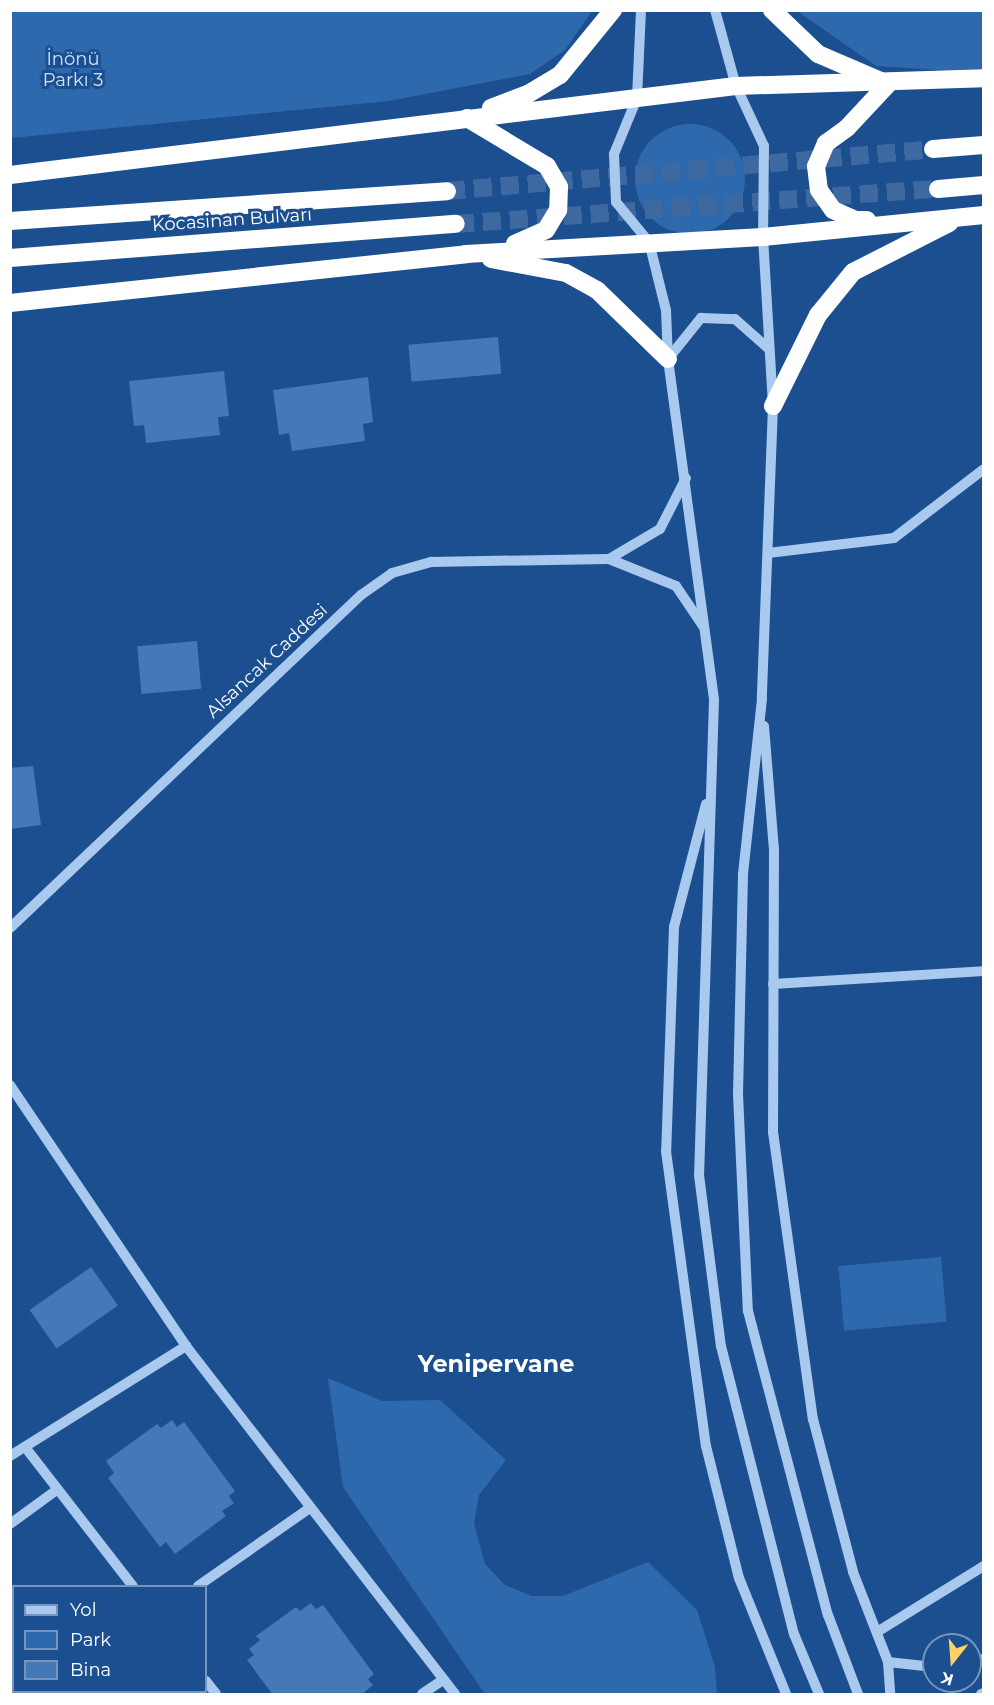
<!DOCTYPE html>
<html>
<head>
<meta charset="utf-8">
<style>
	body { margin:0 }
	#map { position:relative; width:994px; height:1705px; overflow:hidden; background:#1b4f8f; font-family:Montserrat,sans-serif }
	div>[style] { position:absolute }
	.green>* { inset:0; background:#2e69ad; transform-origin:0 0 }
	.round { border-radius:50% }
	.building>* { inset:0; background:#4478b7; transform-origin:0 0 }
	.highway-tunnel>* { height:18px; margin-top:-9px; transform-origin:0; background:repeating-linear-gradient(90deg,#3d69a0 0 18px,transparent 0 27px) }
	.minor>* { height:10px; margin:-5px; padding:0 5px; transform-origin:5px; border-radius:5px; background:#a9c9ee }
	.highway>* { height:18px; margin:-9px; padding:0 9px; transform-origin:9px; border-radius:9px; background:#fff }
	span { translate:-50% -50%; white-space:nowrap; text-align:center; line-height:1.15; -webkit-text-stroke:6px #1b4f8f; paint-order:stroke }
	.park-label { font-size:18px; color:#cfe3fa }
	.street-label { font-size:18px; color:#fff }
	.district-label { font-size:24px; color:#fff; font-weight:700 }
	.frame { position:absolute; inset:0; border:12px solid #fff; pointer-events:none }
	.legend { position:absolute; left:12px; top:1585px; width:195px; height:108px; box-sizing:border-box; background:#1b4f8f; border:2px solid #7695bc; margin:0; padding:8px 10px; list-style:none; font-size:18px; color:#fff }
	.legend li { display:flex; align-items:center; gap:12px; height:30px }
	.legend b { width:30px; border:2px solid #7695bc }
	.north { position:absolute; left:922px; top:1633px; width:60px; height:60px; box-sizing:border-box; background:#1b4f8f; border:2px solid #7695bc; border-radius:50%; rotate:197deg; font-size:16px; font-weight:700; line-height:24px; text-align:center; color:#fff }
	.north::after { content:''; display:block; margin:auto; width:21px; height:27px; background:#ffd166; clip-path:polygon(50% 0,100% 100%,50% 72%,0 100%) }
</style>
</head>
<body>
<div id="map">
	<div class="green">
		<i style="clip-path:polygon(11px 10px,592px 10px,592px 11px,565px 50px,530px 74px,389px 101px,11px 138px)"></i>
		<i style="clip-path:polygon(797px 11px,983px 11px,983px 73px,876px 66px)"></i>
		<i class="round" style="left:635px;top:124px;width:110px;height:110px"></i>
		<i style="left:941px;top:1257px;width:65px;height:103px;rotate:85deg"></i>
		<i style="clip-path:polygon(328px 1378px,382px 1401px,440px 1400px,506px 1460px,479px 1495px,474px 1523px,485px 1564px,505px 1585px,532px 1596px,563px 1596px,648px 1562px,697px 1610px,715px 1667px,717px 1694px,485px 1694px,343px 1487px)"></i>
	</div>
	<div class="building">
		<i style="left:498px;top:337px;width:37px;height:90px;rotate:85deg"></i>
		<i style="clip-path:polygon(224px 371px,229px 416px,218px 417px,220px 435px,146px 443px,144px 425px,134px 426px,129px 381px)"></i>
		<i style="clip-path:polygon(368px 377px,373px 422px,363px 424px,365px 441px,292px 451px,289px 433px,279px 435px,273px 390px)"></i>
		<i style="left:197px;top:641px;width:48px;height:60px;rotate:85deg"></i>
		<i style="clip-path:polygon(33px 766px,41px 825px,10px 829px,10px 768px)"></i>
		<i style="left:91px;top:1267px;width:47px;height:75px;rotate:55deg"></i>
		<i style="clip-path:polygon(172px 1420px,177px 1427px,184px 1422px,235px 1491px,229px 1496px,234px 1503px,222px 1511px,226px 1516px,175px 1554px,166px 1542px,160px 1547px,108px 1478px,114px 1473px,106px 1461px,157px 1424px,161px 1428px)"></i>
		<i style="clip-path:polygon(311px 1603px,316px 1609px,323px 1605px,374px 1674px,368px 1679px,373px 1685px,361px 1695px,273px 1695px,247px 1660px,254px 1655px,249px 1649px,260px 1640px,256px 1636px,296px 1607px,300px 1611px)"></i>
	</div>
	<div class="highway-tunnel">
		<i style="left:447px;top:191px;width:488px;rotate:-4.9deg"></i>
		<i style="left:456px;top:224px;width:483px;rotate:-4.2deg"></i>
	</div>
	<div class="minor">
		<i style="left:641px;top:10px;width:88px;rotate:92.6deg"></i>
		<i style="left:637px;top:98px;width:61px;rotate:112.3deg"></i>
		<i style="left:614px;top:154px;width:48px;rotate:87.6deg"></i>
		<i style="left:616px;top:202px;width:52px;rotate:50.5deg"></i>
		<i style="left:649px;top:242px;width:70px;rotate:76deg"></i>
		<i style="left:666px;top:310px;width:49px;rotate:87.7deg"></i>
		<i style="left:668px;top:359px;width:344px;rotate:82.3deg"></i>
		<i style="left:714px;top:700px;width:475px;rotate:91.8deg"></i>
		<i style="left:699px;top:1175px;width:172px;rotate:82.7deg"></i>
		<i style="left:721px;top:1346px;width:297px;rotate:75.8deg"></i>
		<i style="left:794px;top:1634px;width:65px;rotate:67.4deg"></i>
		<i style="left:715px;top:10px;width:79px;rotate:74.6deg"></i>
		<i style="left:736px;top:86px;width:66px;rotate:65deg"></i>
		<i style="left:764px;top:146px;width:91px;rotate:90.6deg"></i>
		<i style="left:763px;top:237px;width:169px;rotate:86.6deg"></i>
		<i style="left:773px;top:406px;width:293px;rotate:92.2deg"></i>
		<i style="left:762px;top:699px;width:177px;rotate:96.2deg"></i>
		<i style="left:743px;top:875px;width:219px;rotate:91.3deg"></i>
		<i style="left:738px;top:1094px;width:217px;rotate:87.4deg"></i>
		<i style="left:748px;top:1311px;width:314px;rotate:75.3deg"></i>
		<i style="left:828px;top:1615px;width:85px;rotate:69.2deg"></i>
		<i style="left:668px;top:359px;width:53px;rotate:-51.2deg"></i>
		<i style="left:701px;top:318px;width:34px;rotate:2deg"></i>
		<i style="left:735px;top:319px;width:45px;rotate:41.4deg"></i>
		<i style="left:768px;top:553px;width:127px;rotate:-6.8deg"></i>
		<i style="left:894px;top:538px;width:113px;rotate:-37.5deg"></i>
		<i style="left:609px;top:559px;width:59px;rotate:-30.5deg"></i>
		<i style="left:660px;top:529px;width:57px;rotate:-63deg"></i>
		<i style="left:764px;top:726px;width:123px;rotate:85.4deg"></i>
		<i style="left:774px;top:849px;width:283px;rotate:90.2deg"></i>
		<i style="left:773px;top:1132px;width:290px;rotate:82.1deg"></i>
		<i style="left:813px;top:1419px;width:158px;rotate:75.3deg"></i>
		<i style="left:853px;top:1572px;width:97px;rotate:68.7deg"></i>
		<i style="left:888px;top:1662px;width:32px;rotate:86deg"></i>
		<i style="left:706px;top:804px;width:127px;rotate:104.6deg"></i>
		<i style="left:674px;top:927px;width:224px;rotate:92deg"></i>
		<i style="left:666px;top:1151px;width:298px;rotate:82.3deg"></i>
		<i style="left:706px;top:1446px;width:136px;rotate:76deg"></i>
		<i style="left:739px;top:1578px;width:125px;rotate:67.9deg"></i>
		<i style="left:10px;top:928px;width:484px;rotate:-43.5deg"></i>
		<i style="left:361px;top:595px;width:38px;rotate:-35deg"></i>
		<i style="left:392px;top:573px;width:41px;rotate:-15.8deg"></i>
		<i style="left:431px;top:562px;width:178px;rotate:-1deg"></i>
		<i style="left:609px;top:559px;width:72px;rotate:21.9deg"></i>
		<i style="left:676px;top:586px;width:48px;rotate:56deg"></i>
		<i style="left:773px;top:984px;width:211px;rotate:-3.5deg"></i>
		<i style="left:10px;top:1085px;width:315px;rotate:56deg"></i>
		<i style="left:186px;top:1346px;width:440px;rotate:52.3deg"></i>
		<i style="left:25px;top:1447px;width:176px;rotate:52.2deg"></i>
		<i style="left:10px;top:1456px;width:208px;rotate:-32deg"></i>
		<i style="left:10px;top:1524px;width:59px;rotate:-36.1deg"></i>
		<i style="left:198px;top:1586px;width:136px;rotate:-34.9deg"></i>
		<i style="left:877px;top:1632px;width:126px;rotate:-31.7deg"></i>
		<i style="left:970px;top:1661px;width:14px;rotate:-8deg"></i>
		<i style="left:888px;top:1662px;width:46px;rotate:6.2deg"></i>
		<i style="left:206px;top:1681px;width:16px;rotate:52deg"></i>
		<i style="left:144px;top:1694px;width:4px;rotate:-27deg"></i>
		<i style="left:422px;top:1694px;width:25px;rotate:-34deg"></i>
		<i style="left:981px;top:1694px;width:3px;rotate:-18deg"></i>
	</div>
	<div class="highway">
		<i style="left:772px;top:10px;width:64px;rotate:43.7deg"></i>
		<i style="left:818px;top:54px;width:76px;rotate:23.2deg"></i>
		<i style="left:888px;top:84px;width:60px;rotate:133deg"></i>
		<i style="left:847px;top:128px;width:26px;rotate:144deg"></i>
		<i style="left:826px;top:143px;width:25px;rotate:113deg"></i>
		<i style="left:816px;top:166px;width:24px;rotate:83deg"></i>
		<i style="left:819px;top:190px;width:24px;rotate:55deg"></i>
		<i style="left:833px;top:210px;width:24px;rotate:24deg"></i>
		<i style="left:855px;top:220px;width:12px"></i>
		<i style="left:491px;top:108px;width:40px;rotate:-21deg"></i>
		<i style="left:528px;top:94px;width:37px;rotate:-31deg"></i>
		<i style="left:560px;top:75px;width:84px;rotate:-50.8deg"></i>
		<i style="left:467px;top:118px;width:93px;rotate:31deg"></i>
		<i style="left:547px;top:166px;width:24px;rotate:60deg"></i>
		<i style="left:559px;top:187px;width:23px;rotate:92deg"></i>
		<i style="left:558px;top:210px;width:23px;rotate:121deg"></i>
		<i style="left:546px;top:230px;width:34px;rotate:156deg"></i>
		<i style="left:933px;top:149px;width:51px;rotate:-4.5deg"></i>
		<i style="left:10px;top:175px;width:731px;rotate:-6.99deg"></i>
		<i style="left:736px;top:86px;width:248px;rotate:-1.8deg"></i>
		<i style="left:938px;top:189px;width:46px;rotate:-5deg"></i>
		<i style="left:10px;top:221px;width:438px;rotate:-3.9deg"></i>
		<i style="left:10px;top:258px;width:447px;rotate:-4.4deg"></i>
		<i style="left:491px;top:259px;width:76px;rotate:10.6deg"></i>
		<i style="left:566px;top:273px;width:35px;rotate:29deg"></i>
		<i style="left:597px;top:290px;width:99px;rotate:44.2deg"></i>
		<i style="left:10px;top:303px;width:459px;rotate:-6.1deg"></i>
		<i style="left:466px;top:254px;width:297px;rotate:-3.3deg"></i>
		<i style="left:763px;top:237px;width:222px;rotate:-5.7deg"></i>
		<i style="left:773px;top:406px;width:102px;rotate:-63.7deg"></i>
		<i style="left:818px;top:315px;width:55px;rotate:-50.9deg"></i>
		<i style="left:853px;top:272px;width:108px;rotate:-27deg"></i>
	</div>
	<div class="park-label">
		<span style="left:73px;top:70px">İnönü<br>Parkı 3</span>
	</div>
	<div class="street-label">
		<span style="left:232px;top:220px;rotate:-4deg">Kocasinan Bulvarı</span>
		<span style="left:267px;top:661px;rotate:-43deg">Alsancak Caddesi</span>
	</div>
	<div class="district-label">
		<span style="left:496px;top:1364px">Yenipervane</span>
	</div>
	<div class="frame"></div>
	<ul class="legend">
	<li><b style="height:8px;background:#a9c9ee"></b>Yol</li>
	<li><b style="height:16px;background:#2e69ad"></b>Park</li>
	<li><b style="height:16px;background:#4478b7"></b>Bina</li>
	</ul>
	<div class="north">K</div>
</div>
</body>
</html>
